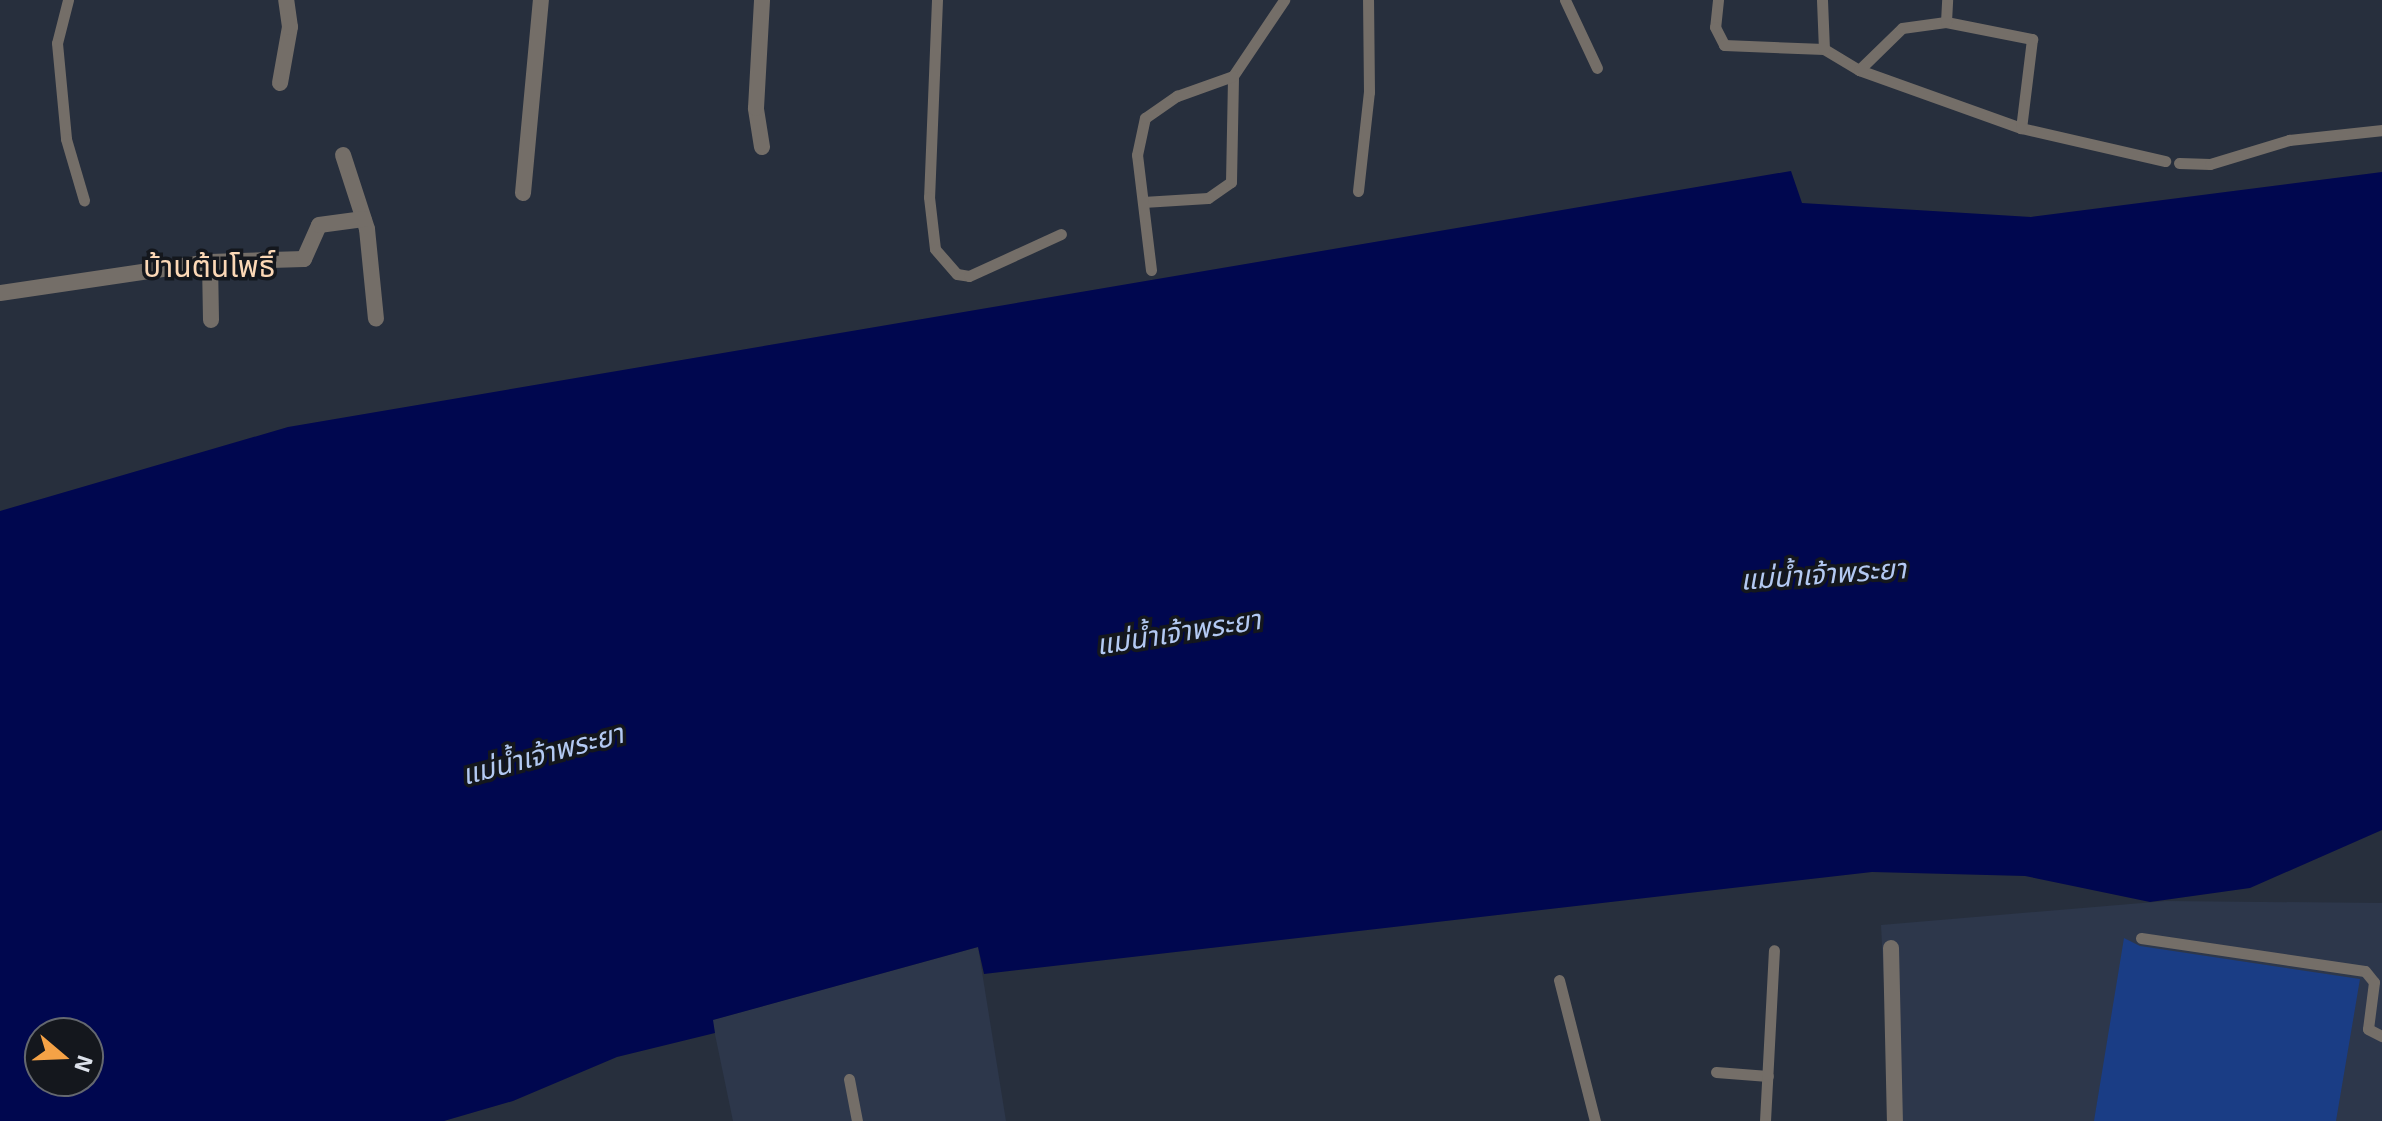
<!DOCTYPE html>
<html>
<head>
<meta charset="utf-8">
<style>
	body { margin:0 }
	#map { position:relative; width:2382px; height:1121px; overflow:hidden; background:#272f3d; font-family:"Exo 2","Noto Sans Thai",sans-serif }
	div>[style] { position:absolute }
	.built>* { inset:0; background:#2d374b }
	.water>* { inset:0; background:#00074f }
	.building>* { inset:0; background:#1a3d85 }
	.service>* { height:11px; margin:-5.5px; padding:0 5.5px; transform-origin:5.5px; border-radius:5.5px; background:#746e68 }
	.minor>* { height:16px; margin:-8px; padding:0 8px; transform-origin:8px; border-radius:8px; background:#746e68 }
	span { translate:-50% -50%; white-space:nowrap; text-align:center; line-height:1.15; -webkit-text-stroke:7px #14171d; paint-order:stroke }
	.water-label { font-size:28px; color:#b3c9f2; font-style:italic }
	.quarter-label { font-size:30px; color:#fcd8b6 }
	.north { position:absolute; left:24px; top:1017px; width:80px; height:80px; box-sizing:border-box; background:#14171d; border:2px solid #64686f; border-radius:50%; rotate:109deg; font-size:22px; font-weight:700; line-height:32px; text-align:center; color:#dce1ea }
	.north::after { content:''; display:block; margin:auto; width:28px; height:36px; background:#f5a246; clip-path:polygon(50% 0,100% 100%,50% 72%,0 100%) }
</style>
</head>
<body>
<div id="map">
	<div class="built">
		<i style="clip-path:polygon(2166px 901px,2382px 903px,2382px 1121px,1891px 1121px,1881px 925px)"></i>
		<i style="clip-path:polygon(978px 947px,1006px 1121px,733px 1121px,712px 1020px)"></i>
	</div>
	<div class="water">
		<i style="clip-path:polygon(evenodd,1791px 171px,1802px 203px,2031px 217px,2382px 172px,2382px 830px,2250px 888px,2150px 902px,2025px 876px,1872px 872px,984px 974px,978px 947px,713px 1020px,715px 1033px,617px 1057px,513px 1101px,444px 1121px,0 1121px,0 511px,288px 427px,1791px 171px,40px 1033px,88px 1033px,88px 1081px,40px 1081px,40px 1033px)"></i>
	</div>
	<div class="building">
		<i style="clip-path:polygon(2124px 938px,2140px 946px,2360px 979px,2336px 1121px,2094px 1121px)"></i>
	</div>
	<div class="service">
		<i style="left:68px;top:0;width:44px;rotate:104.3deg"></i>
		<i style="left:57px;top:43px;width:96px;rotate:84.6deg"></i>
		<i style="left:66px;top:139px;width:64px;rotate:73.6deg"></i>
		<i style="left:937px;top:0;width:197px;rotate:92.3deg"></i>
		<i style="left:929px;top:197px;width:52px;rotate:83.4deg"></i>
		<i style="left:935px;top:249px;width:33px;rotate:49deg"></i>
		<i style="left:957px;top:274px;width:12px;rotate:9deg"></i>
		<i style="left:969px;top:276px;width:101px;rotate:-24.5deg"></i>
		<i style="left:1565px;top:0;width:75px;rotate:64.8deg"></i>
		<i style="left:1718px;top:0;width:27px;rotate:96deg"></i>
		<i style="left:1715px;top:27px;width:20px;rotate:63deg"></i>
		<i style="left:1724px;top:45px;width:100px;rotate:2.3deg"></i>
		<i style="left:1824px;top:49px;width:41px;rotate:31deg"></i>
		<i style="left:1859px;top:70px;width:172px;rotate:19.7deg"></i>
		<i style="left:2021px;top:128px;width:148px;rotate:12.9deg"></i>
		<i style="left:1822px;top:0;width:49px;rotate:87.7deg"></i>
		<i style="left:1946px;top:22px;width:88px;rotate:11.2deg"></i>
		<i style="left:2032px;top:39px;width:90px;rotate:97deg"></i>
		<i style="left:1859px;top:70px;width:60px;rotate:-44.3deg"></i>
		<i style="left:1902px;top:28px;width:44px;rotate:-7.8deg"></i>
		<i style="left:1946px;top:22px;width:22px;rotate:-87deg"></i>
		<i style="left:2179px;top:163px;width:31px;rotate:2deg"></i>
		<i style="left:2210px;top:164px;width:83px;rotate:-16.9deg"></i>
		<i style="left:2289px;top:140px;width:94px;rotate:-6.1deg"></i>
		<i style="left:1358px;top:191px;width:100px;rotate:-83.7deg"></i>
		<i style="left:1369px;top:92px;width:92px;rotate:-90.6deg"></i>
		<i style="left:1143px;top:202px;width:65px;rotate:-3.5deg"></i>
		<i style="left:1208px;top:198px;width:28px;rotate:-35deg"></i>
		<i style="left:1231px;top:182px;width:106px;rotate:-88.9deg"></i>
		<i style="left:1233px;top:76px;width:92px;rotate:-56.1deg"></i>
		<i style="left:1151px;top:270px;width:116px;rotate:-96.9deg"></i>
		<i style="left:1137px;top:155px;width:38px;rotate:-78deg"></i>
		<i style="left:1145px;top:118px;width:39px;rotate:-35deg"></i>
		<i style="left:1177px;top:96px;width:59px;rotate:-19.7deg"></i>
		<i style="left:2141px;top:938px;width:226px;rotate:8.4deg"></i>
		<i style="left:2365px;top:971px;width:14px;rotate:51deg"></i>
		<i style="left:2374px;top:982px;width:47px;rotate:97.3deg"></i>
		<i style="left:2368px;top:1029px;width:16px;rotate:27deg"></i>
		<i style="left:1559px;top:980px;width:146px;rotate:75.7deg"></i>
		<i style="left:1716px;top:1072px;width:52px;rotate:4.4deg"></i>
		<i style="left:849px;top:1079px;width:43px;rotate:79.2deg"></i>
		<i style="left:1765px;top:1121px;width:171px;rotate:-87deg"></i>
	</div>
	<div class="minor">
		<i style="left:280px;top:83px;width:57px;rotate:-79.9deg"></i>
		<i style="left:290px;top:27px;width:27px;rotate:-98deg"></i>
		<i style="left:762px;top:147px;width:39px;rotate:-99deg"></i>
		<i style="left:756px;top:108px;width:108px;rotate:-86.8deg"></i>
		<i style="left:343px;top:155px;width:78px;rotate:72deg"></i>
		<i style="left:367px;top:229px;width:90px;rotate:84.3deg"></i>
		<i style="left:523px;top:193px;width:194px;rotate:-84.7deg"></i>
		<i style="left:210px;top:262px;width:58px;rotate:89deg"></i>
		<i style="left:0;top:293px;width:212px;rotate:-8.4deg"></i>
		<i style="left:210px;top:262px;width:94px;rotate:-1.8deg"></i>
		<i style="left:304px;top:259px;width:37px;rotate:-66deg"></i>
		<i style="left:319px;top:225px;width:45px;rotate:-7.6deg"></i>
		<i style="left:1891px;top:948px;width:173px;rotate:88.7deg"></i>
	</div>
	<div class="water-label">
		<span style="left:1823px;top:573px;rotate:-4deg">แม่น้ำเจ้าพระยา</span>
		<span style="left:1178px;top:631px;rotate:-9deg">แม่น้ำเจ้าพระยา</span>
		<span style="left:542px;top:753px;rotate:-15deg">แม่น้ำเจ้าพระยา</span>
	</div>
	<div class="quarter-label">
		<span style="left:209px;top:265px">บ้านต้นโพธิ์</span>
	</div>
	<div class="north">N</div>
</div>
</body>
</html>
